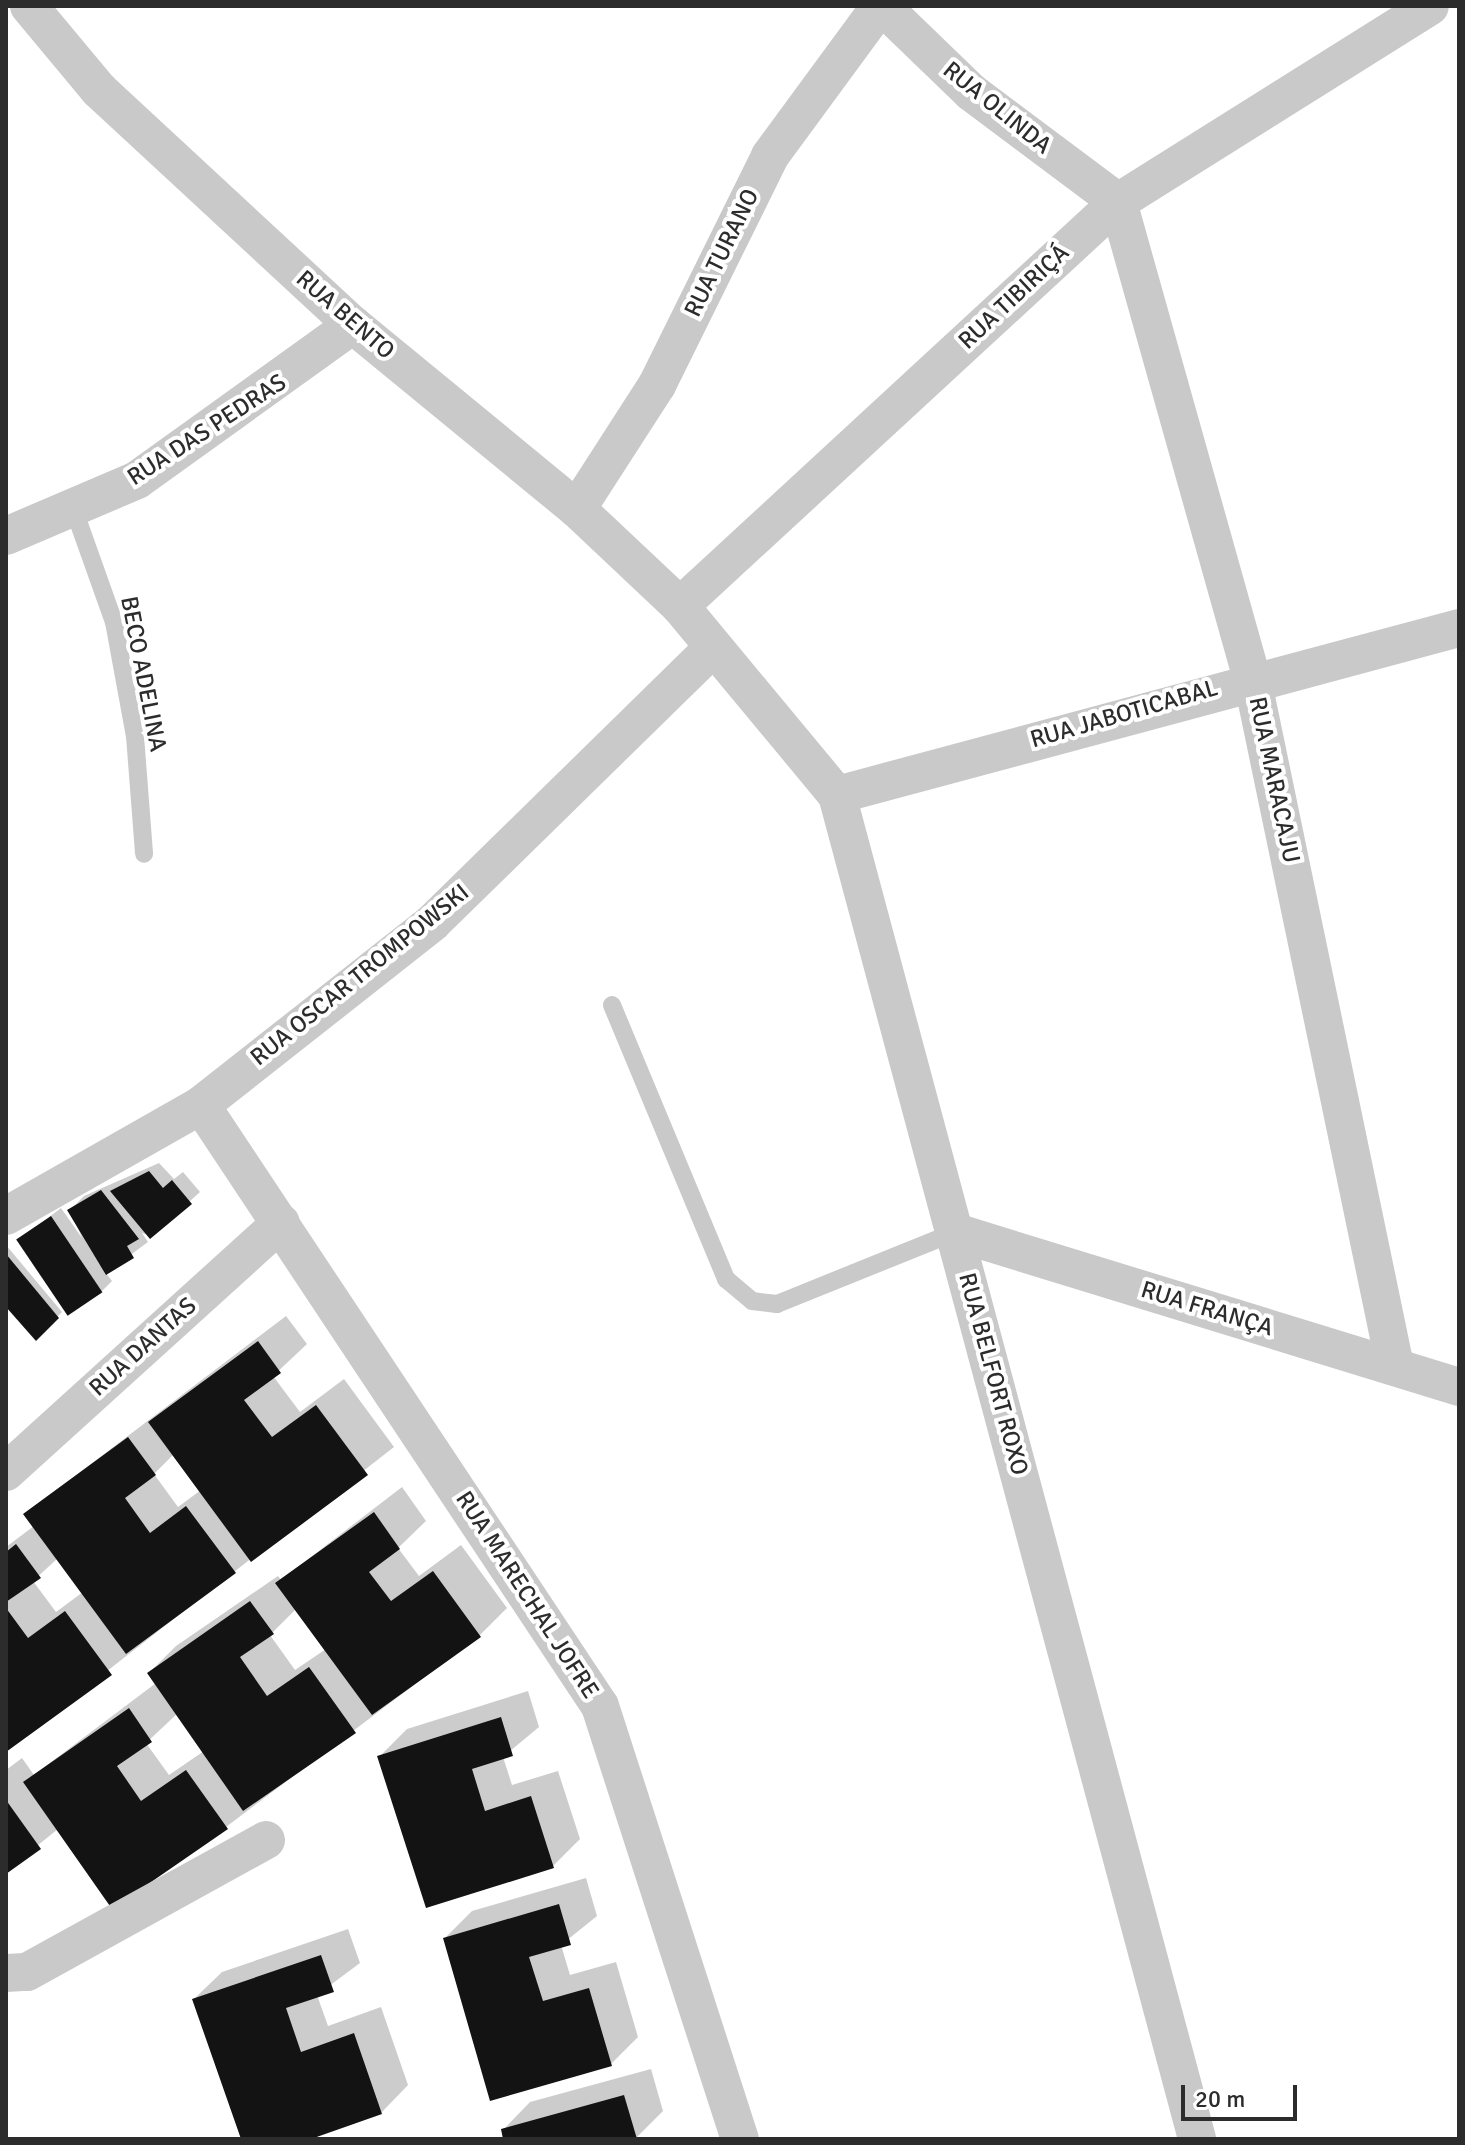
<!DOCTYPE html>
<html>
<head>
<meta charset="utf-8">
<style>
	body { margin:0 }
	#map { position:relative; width:1465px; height:2145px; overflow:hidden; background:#fff; font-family:Signika,sans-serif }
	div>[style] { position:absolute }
	.shadow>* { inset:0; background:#0003 }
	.building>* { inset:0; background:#131313; transform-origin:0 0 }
	.service>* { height:18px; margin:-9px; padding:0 9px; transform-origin:9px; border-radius:9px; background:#c9c9c9 }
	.minor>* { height:38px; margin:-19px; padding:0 19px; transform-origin:19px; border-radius:19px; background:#c9c9c9 }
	span { translate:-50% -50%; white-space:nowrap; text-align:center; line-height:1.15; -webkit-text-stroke:8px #fff; paint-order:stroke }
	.street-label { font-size:24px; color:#2c2c2c }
	.frame { position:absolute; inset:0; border:8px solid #2c2c2c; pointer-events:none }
	.scale { position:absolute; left:1181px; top:2085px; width:116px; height:36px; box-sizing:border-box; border:4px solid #2c2c2c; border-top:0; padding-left:10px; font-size:24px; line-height:28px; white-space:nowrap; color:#2c2c2c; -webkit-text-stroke:6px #fff; paint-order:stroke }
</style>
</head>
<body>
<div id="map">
	<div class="shadow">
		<i style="clip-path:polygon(159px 1163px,174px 1179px,183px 1172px,200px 1192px,151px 1236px,142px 1233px,148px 1242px,106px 1273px,112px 1281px,102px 1291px,19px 1240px,61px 1208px,82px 1238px,70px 1210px,84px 1196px)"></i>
		<i style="clip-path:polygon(6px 1245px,62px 1312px,36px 1338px,6px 1304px)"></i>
		<i style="clip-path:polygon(evenodd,286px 1316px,307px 1344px,273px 1376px,300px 1412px,344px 1379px,394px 1447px,6px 1750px,6px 1547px,34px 1526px,25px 1514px,286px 1316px,174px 1454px,201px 1490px,178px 1507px,154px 1474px,174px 1454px,286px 1316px,58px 1558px,83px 1592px,56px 1612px,33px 1581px,58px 1558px)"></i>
		<i style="clip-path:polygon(evenodd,402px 1487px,426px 1521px,398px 1548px,419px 1576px,461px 1545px,507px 1608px,480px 1635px,226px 1827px,58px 1829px,6px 1871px,6px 1770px,22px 1758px,34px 1775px,156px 1683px,149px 1673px,176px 1646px,278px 1576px,281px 1580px,402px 1487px,296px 1609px,326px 1649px,295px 1670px,270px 1635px,296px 1609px,402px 1487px,178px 1713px,204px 1751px,169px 1775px,146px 1743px,178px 1713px)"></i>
		<i style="clip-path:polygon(528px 1691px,539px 1727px,503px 1757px,512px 1785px,558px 1771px,580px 1839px,553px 1866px,380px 1756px,407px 1729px)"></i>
		<i style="clip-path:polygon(586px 1878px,597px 1916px,561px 1945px,570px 1975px,616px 1962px,638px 2037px,610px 2065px,445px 1938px,472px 1911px)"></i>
		<i style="clip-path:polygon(348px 1929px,360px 1963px,317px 1995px,328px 2026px,381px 2007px,408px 2085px,381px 2113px,305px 2139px,243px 2139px,194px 1999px,222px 1972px)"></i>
		<i style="clip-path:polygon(651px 2069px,663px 2111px,636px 2138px,505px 2139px,503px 2130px,530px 2102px)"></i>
	</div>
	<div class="building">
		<i style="clip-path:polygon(149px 1171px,163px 1188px,172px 1180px,192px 1204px,150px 1239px,110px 1191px)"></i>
		<i style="clip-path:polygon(101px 1190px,139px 1239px,127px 1246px,134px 1258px,106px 1275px,67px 1210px)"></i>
		<i style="left:51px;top:1216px;width:92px;height:42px;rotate:56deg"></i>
		<i style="clip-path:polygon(6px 1254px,59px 1318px,36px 1341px,6px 1307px)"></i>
		<i style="clip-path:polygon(258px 1341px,281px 1373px,244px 1400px,272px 1437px,316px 1405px,368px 1475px,251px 1562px,148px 1422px)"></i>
		<i style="clip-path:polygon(128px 1437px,156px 1475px,125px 1498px,150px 1533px,186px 1506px,236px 1573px,126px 1654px,23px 1514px)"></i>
		<i style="clip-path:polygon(374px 1512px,400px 1549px,369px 1572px,391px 1601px,433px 1571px,481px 1637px,372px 1715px,275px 1583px)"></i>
		<i style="clip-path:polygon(16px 1544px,41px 1578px,6px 1602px,6px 1552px)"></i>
		<i style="clip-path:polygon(250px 1601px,274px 1634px,240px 1657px,267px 1696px,309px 1667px,356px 1733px,243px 1811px,147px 1673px)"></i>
		<i style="clip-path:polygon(6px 1608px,28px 1638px,65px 1611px,112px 1675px,6px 1752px)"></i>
		<i style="clip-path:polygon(129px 1708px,152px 1742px,117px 1766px,141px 1801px,186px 1770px,228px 1829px,112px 1909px,23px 1782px)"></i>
		<i style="clip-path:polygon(501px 1717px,513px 1756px,472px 1769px,485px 1811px,531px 1796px,554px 1868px,426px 1908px,377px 1756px)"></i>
		<i style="clip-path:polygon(6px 1800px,41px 1849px,6px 1874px)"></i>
		<i style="clip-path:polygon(559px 1904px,571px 1945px,529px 1957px,543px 2001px,589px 1988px,612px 2066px,490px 2101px,443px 1938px)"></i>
		<i style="clip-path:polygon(321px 1955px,334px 1992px,286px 2008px,301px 2052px,354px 2033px,382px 2114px,311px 2139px,241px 2139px,192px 1999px)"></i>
		<i style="clip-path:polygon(624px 2095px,637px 2139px,503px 2139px,501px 2129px)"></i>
	</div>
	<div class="service">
		<i style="left:73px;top:507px;width:122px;rotate:70.4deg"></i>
		<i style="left:114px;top:622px;width:116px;rotate:79.6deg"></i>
		<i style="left:135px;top:736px;width:118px;rotate:85.6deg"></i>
		<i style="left:612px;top:1005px;width:297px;rotate:67.4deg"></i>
		<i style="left:726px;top:1279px;width:34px;rotate:40deg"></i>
		<i style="left:752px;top:1301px;width:25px;rotate:7deg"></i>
		<i style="left:777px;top:1304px;width:192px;rotate:-22deg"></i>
	</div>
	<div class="minor">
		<i style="left:29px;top:6px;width:109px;rotate:50.2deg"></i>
		<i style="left:99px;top:90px;width:346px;rotate:42.8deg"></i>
		<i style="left:353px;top:325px;width:290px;rotate:39.4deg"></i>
		<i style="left:577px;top:509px;width:141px;rotate:43.3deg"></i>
		<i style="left:680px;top:606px;width:246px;rotate:50.3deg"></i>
		<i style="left:837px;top:795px;width:1391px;rotate:75deg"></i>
		<i style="left:882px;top:6px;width:124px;rotate:44deg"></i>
		<i style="left:971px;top:92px;width:184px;rotate:36.8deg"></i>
		<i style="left:1118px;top:202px;width:495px;rotate:74.3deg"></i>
		<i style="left:1252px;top:678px;width:703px;rotate:78.26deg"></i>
		<i style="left:577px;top:509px;width:148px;rotate:-57.2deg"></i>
		<i style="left:657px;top:385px;width:255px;rotate:-63.7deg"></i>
		<i style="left:770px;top:156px;width:186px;rotate:-53.7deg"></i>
		<i style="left:6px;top:536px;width:142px;rotate:-23.1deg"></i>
		<i style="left:137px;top:480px;width:266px;rotate:-35.7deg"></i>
		<i style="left:680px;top:606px;width:596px;rotate:-42.69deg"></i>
		<i style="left:1118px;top:202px;width:368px;rotate:-32.1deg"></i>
		<i style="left:837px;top:795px;width:644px;rotate:-15.03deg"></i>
		<i style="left:201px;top:1105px;width:721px;rotate:56.42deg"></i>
		<i style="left:600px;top:1706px;width:455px;rotate:72.1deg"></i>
		<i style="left:6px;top:1216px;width:224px;rotate:-29.6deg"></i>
		<i style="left:201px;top:1105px;width:294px;rotate:-38.2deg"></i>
		<i style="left:432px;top:923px;width:390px;rotate:-44.4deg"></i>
		<i style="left:955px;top:1232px;width:527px;rotate:17.09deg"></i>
		<i style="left:6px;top:1472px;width:371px;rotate:-42.2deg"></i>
		<i style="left:6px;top:1973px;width:21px;rotate:-3deg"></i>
		<i style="left:27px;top:1972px;width:273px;rotate:-28.9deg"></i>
	</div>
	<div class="street-label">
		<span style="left:997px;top:108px;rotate:39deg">RUA OLINDA</span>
		<span style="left:722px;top:253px;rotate:-64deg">RUA TURANO</span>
		<span style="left:1014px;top:297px;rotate:-43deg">RUA TIBIRIÇÁ</span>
		<span style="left:345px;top:315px;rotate:41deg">RUA BENTO</span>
		<span style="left:207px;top:430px;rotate:-33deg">RUA DAS PEDRAS</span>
		<span style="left:143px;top:674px;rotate:79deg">BECO ADELINA</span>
		<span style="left:1124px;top:714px;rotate:-16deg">RUA JABOTICABAL</span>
		<span style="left:1274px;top:780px;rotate:78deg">RUA MARACAJU</span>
		<span style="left:360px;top:975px;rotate:-39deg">RUA OSCAR TROMPOWSKI</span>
		<span style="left:1207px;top:1309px;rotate:17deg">RUA FRANÇA</span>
		<span style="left:143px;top:1347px;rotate:-42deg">RUA DANTAS</span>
		<span style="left:993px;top:1374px;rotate:75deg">RUA BELFORT ROXO</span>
		<span style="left:527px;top:1595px;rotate:57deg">RUA MARECHAL JOFRE</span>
	</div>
	<div class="frame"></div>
	<div class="scale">20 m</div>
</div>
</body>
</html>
